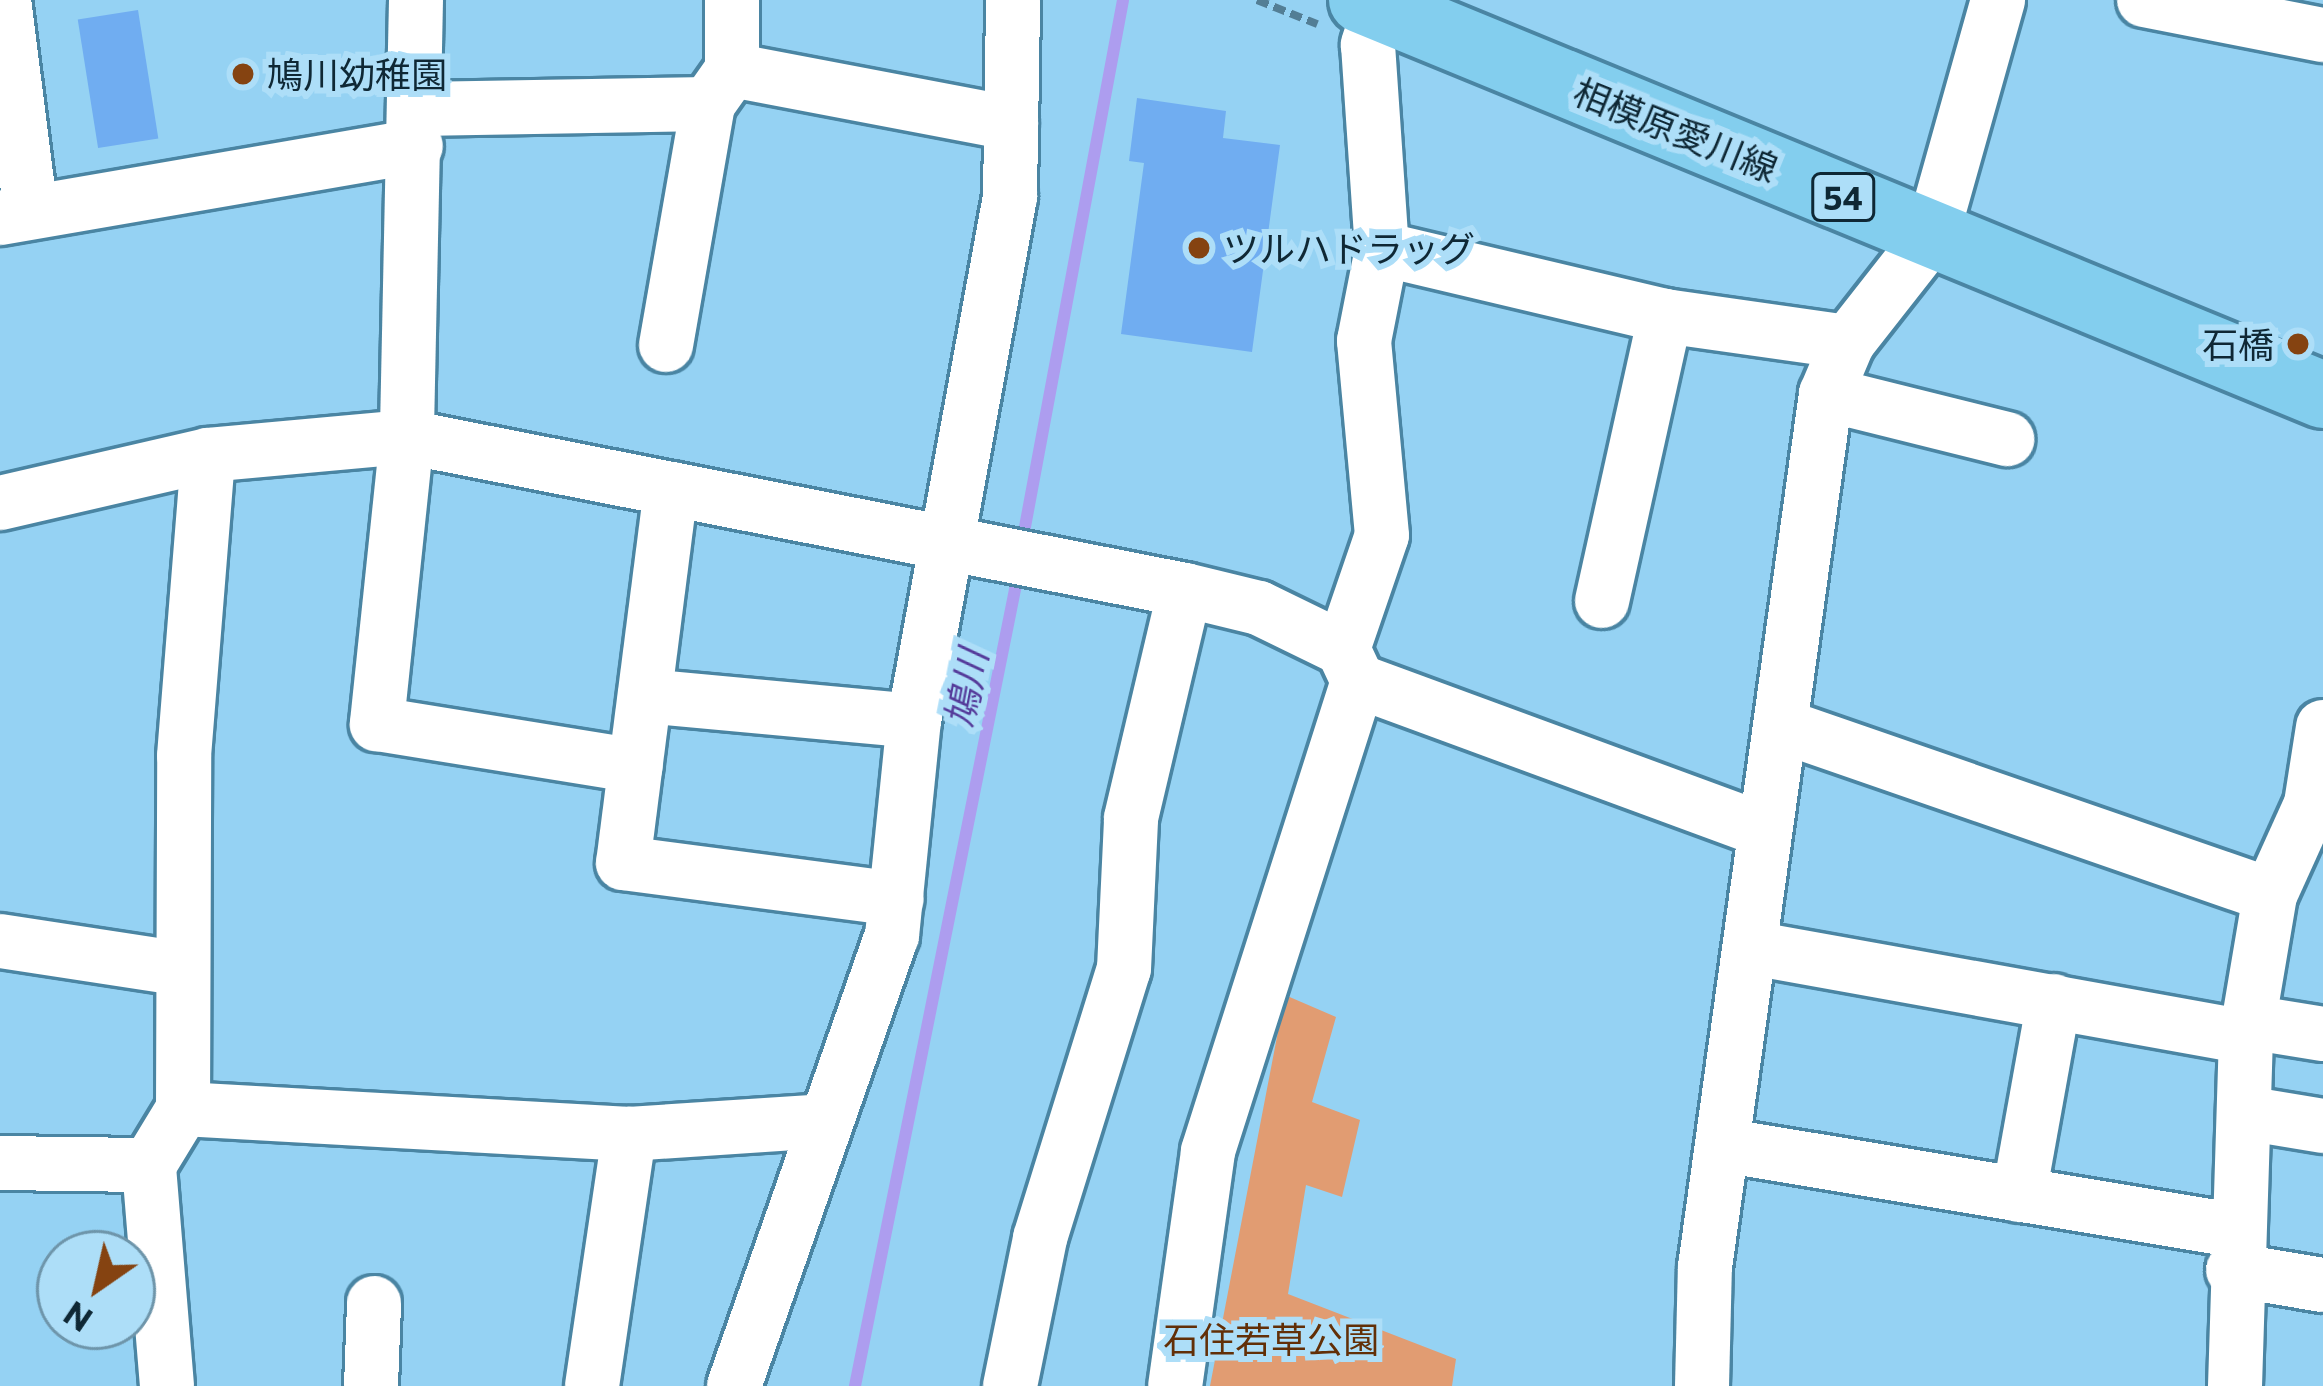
<!DOCTYPE html>
<html>
<head>
<meta charset="utf-8">
<style>
	body { margin:0 }
	#map { position:relative; width:2323px; height:1386px; overflow:hidden; background:#95d2f3; font-family:Commissioner,"Noto Sans JP",sans-serif }
	div>[style] { position:absolute }
	.green>* { inset:0; background:#e19c72 }
	.stream>* { height:12px; margin:-6px; padding:0 6px; transform-origin:6px; border-radius:6px; background:#ad9def }
	.building>* { inset:0; background:#70adf1; transform-origin:0 0 }
	.path>* { height:8px; margin-top:-4px; transform-origin:0; background:repeating-linear-gradient(90deg,#537e95 0 12px,transparent 0 18px) }
	.roads { filter:drop-shadow(3px 0 #4a85a3) drop-shadow(-3px 0 #4a85a3) drop-shadow(0 3px #4a85a3) drop-shadow(0 -3px #4a85a3) }
	.minor>* { height:54px; margin:-27px; padding:0 27px; transform-origin:27px; border-radius:27px; background:#fff }
	.major>* { height:66px; margin:-33px; padding:0 33px; transform-origin:33px; border-radius:33px; background:#83ceee }
	.dots>* { width:33px; height:33px; translate:-50% -50%; box-sizing:border-box; border:6px solid #addef8; border-radius:50% }
	span { translate:-50% -50%; white-space:nowrap; text-align:center; line-height:1.15; -webkit-text-stroke:12px #addef8; paint-order:stroke }
	.shield-label span { padding:3px 9px; background:#addef8; border:3px solid; border-radius:9px; -webkit-text-stroke-width:0 }
	.shield-label { font-size:33px; color:#0f2835; font-weight:700 }
	.poi-label { font-size:36px; color:#0f2835 }
	.left { translate:0 -50%; text-align:left }
	.right { translate:-100% -50%; text-align:right }
	.street-label { font-size:36px; color:#0f2835 }
	.park-label { font-size:36px; color:#622f07 }
	.water-label { font-size:39px; color:#553b9a; font-style:italic }
	.north { position:absolute; left:36px; top:1230px; width:120px; height:120px; box-sizing:border-box; background:#addef8; border:3px solid #6e95aa; border-radius:50%; rotate:214deg; font-size:33px; font-weight:700; line-height:48px; text-align:center; color:#0f2835 }
	.north::after { content:''; display:block; margin:auto; width:42px; height:54px; background:#854311; clip-path:polygon(50% 0,100% 100%,50% 72%,0 100%) }
</style>
</head>
<body>
<div id="map">
	<div class="green">
		<i style="clip-path:polygon(1285px 995px,1336px 1017px,1312px 1102px,1360px 1120px,1342px 1197px,1306px 1185px,1288px 1294px,1456px 1359px,1452px 1386px,1210px 1386px)"></i>
	</div>
	<div class="stream">
		<i style="left:1022px;top:543px;width:552px;rotate:-79.46deg"></i>
		<i style="left:855px;top:1386px;width:832px;rotate:-78.64deg"></i>
	</div>
	<div class="building">
		<i style="left:138px;top:10px;width:130px;height:61px;rotate:81deg"></i>
		<i style="clip-path:polygon(1137px 98px,1226px 111px,1223px 138px,1280px 145px,1252px 352px,1121px 334px,1144px 163px,1129px 161px)"></i>
	</div>
	<div class="path">
		<i style="left:1257px;top:0;width:65px;rotate:21.8deg"></i>
	</div>
	<div class="roads">
		<div class="minor">
			<i style="left:4px;top:0;width:209px;rotate:82.8deg"></i>
			<i style="left:416px;top:0;width:437px;rotate:91.2deg"></i>
			<i style="left:407px;top:437px;width:289px;rotate:96deg"></i>
			<i style="left:377px;top:724px;width:262px;rotate:9.2deg"></i>
			<i style="left:2144px;top:0;width:182px;rotate:11.1deg"></i>
			<i style="left:1380px;top:7px;width:40px;rotate:108deg"></i>
			<i style="left:1368px;top:45px;width:204px;rotate:86.1deg"></i>
			<i style="left:732px;top:70px;width:284px;rotate:10.8deg"></i>
			<i style="left:418px;top:109px;width:290px;rotate:-1deg"></i>
			<i style="left:708px;top:104px;width:42px;rotate:-54.8deg"></i>
			<i style="left:732px;top:70px;width:70px;rotate:-90deg"></i>
			<i style="left:0;top:218px;width:422px;rotate:-9.8deg"></i>
			<i style="left:666px;top:345px;width:245px;rotate:-80.1deg"></i>
			<i style="left:1826px;top:394px;width:187px;rotate:14deg"></i>
			<i style="left:671px;top:489px;width:377px;rotate:97.3deg"></i>
			<i style="left:623px;top:863px;width:276px;rotate:7.5deg"></i>
			<i style="left:0;top:503px;width:213px;rotate:-13deg"></i>
			<i style="left:1602px;top:601px;width:292px;rotate:-77.5deg"></i>
			<i style="left:1343px;top:649px;width:120px;rotate:-71.1deg"></i>
			<i style="left:1382px;top:535px;width:195px;rotate:-95.3deg"></i>
			<i style="left:1364px;top:341px;width:94px;rotate:-78.9deg"></i>
			<i style="left:1382px;top:249px;width:291px;rotate:13.3deg"></i>
			<i style="left:1665px;top:316px;width:185px;rotate:8.1deg"></i>
			<i style="left:1358px;top:681px;width:429px;rotate:20.2deg"></i>
			<i style="left:645px;top:696px;width:270px;rotate:5.3deg"></i>
			<i style="left:1782px;top:726px;width:516px;rotate:19.1deg"></i>
			<i style="left:0;top:941px;width:184px;rotate:8.7deg"></i>
			<i style="left:1752px;top:948px;width:502px;rotate:10.21deg"></i>
			<i style="left:2249px;top:1022px;width:75px;rotate:9.2deg"></i>
			<i style="left:183px;top:1109px;width:447px;rotate:3.2deg"></i>
			<i style="left:629px;top:1134px;width:195px;rotate:-3.8deg"></i>
			<i style="left:2245px;top:1113px;width:79px;rotate:9.5deg"></i>
			<i style="left:1728px;top:1146px;width:512px;rotate:9.44deg"></i>
			<i style="left:0;top:1163px;width:149px;rotate:0.8deg"></i>
			<i style="left:2019px;top:1195px;width:197px;rotate:-79.8deg"></i>
			<i style="left:2233px;top:1270px;width:91px;rotate:9.5deg"></i>
			<i style="left:167px;top:1386px;width:222px;rotate:-94.7deg"></i>
			<i style="left:149px;top:1165px;width:66px;rotate:-58.7deg"></i>
			<i style="left:183px;top:1109px;width:353px;rotate:-89.8deg"></i>
			<i style="left:184px;top:756px;width:302px;rotate:-85.4deg"></i>
			<i style="left:208px;top:455px;width:200px;rotate:-5.2deg"></i>
			<i style="left:407px;top:437px;width:793px;rotate:11.13deg"></i>
			<i style="left:1185px;top:590px;width:76px;rotate:13.7deg"></i>
			<i style="left:1259px;top:608px;width:93px;rotate:26deg"></i>
			<i style="left:1343px;top:649px;width:35px;rotate:65deg"></i>
			<i style="left:1358px;top:681px;width:494px;rotate:107.7deg"></i>
			<i style="left:1208px;top:1152px;width:236px;rotate:98deg"></i>
			<i style="left:371px;top:1386px;width:83px;rotate:-87.9deg"></i>
			<i style="left:592px;top:1386px;width:255px;rotate:-81.6deg"></i>
			<i style="left:734px;top:1386px;width:477px;rotate:-70.7deg"></i>
			<i style="left:892px;top:936px;width:216px;rotate:-84.2deg"></i>
			<i style="left:914px;top:721px;width:533px;rotate:-79.62deg"></i>
			<i style="left:1010px;top:197px;width:197px;rotate:-89.1deg"></i>
			<i style="left:1010px;top:1386px;width:151px;rotate:-78.5deg"></i>
			<i style="left:1040px;top:1238px;width:282px;rotate:-72.7deg"></i>
			<i style="left:1124px;top:969px;width:151px;rotate:-87.3deg"></i>
			<i style="left:1131px;top:818px;width:234px;rotate:-76.7deg"></i>
			<i style="left:1702px;top:1386px;width:119px;rotate:-88.6deg"></i>
			<i style="left:1705px;top:1267px;width:881px;rotate:-82.11deg"></i>
			<i style="left:1826px;top:394px;width:56px;rotate:-67.1deg"></i>
			<i style="left:1848px;top:342px;width:136px;rotate:-51.9deg"></i>
			<i style="left:1932px;top:235px;width:244px;rotate:-74.3deg"></i>
			<i style="left:2235px;top:1386px;width:349px;rotate:-88.2deg"></i>
			<i style="left:2246px;top:1037px;width:144px;rotate:-80.4deg"></i>
			<i style="left:2270px;top:895px;width:100px;rotate:-65.7deg"></i>
			<i style="left:2311px;top:804px;width:78px;rotate:-81.1deg"></i>
		</div>
		<div class="major">
			<i style="left:1362px;top:0;width:1039px;rotate:22.34deg"></i>
		</div>
	</div>
	<div class="dots">
		<i style="left:243px;top:74px;background:#854311"></i>
		<i style="left:1199px;top:248px;background:#854311"></i>
		<i style="left:2298px;top:344px;background:#854311"></i>
	</div>
	<div class="shield-label">
		<span style="left:1843px;top:197px">54</span>
	</div>
	<div class="poi-label">
		<span class="left" style="left:267px;top:74px">鳩川幼稚園</span>
		<span class="left" style="left:1223px;top:248px">ツルハドラッグ</span>
		<span class="right" style="left:2274px;top:344px">石橋</span>
	</div>
	<div class="street-label">
		<span style="left:1676px;top:129px;rotate:22deg">相模原愛川線</span>
	</div>
	<div class="park-label">
		<span style="left:1271px;top:1339px">石住若草公園</span>
	</div>
	<div class="water-label">
		<span style="left:965px;top:688px;rotate:-79deg">鳩川</span>
	</div>
	<div class="north">N</div>
</div>
</body>
</html>
